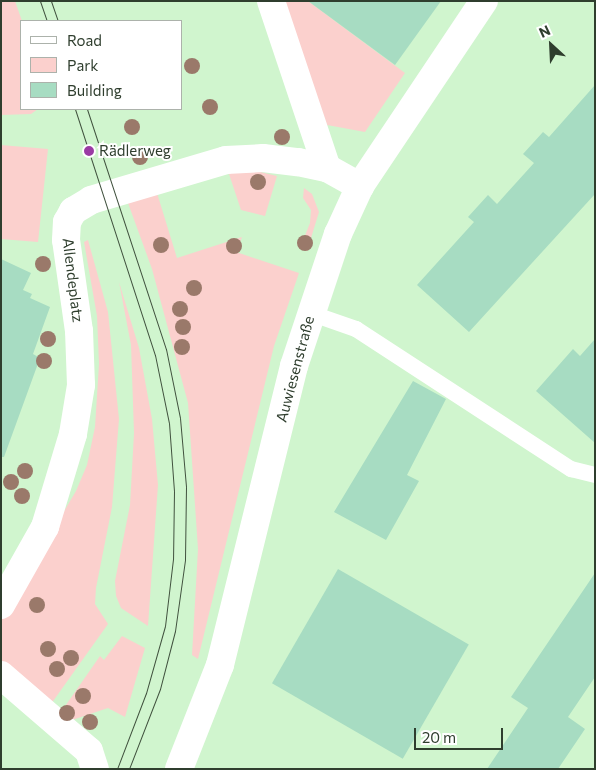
<!DOCTYPE html>
<html>
<head>
<meta charset="utf-8">
<style>
	body { margin:0 }
	#map { position:relative; width:596px; height:770px; overflow:hidden; background:#d0f5ce; font-family:Commissioner,sans-serif }
	div>[style] { position:absolute }
	.green>* { inset:0; background:#fbd0cd }
	.building>* { inset:0; background:#a7dcc2; transform-origin:0 0 }
	.service>* { height:16px; margin:-8px; padding:0 8px; transform-origin:8px; border-radius:8px; background:#fff }
	.minor>* { height:28px; margin:-14px; padding:0 14px; transform-origin:14px; border-radius:14px; background:#fff }
	.tram>* { height:1px; margin:-0.5px; padding:0 0.5px; transform-origin:0.5px; border-radius:0.5px; background:#40513e }
	.trees>* { width:16px; height:16px; margin:-8px; border-radius:50%; background:#9a796a }
	.dots>* { width:14px; height:14px; translate:-50% -50%; box-sizing:border-box; border:2px solid #fff; border-radius:50% }
	span { translate:-50% -50%; white-space:nowrap; text-align:center; line-height:1.15; -webkit-text-stroke:4px #fff; paint-order:stroke }
	.poi-label { font-size:15px; color:#2f3e2e }
	.left { translate:0 -50%; text-align:left }
	.street-label { font-size:15px; color:#2f3e2e }
	.frame { position:absolute; inset:0; border:2px solid #2f3e2e; pointer-events:none }
	.legend { position:absolute; left:20px; top:20px; width:162px; height:90px; box-sizing:border-box; background:#fff; border:1px solid #acb2ab; margin:0; padding:6px 9px; list-style:none; font-size:15px; color:#2f3e2e }
	.legend li { display:flex; align-items:center; gap:10px; height:25px }
	.legend b { width:25px; border:1px solid #acb2ab }
	.north { position:absolute; left:526px; top:20px; width:50px; height:50px; -webkit-text-stroke:4px #fff; paint-order:stroke; rotate:335deg; font-size:14px; font-weight:700; line-height:20px; text-align:center; color:#2f3e2e }
	.north::after { content:''; display:block; margin:auto; width:18px; height:22px; background:#2f3e2e; clip-path:polygon(50% 0,100% 100%,50% 72%,0 100%) }
	.scale { position:absolute; left:414px; top:728px; width:89px; height:22px; box-sizing:border-box; border:2px solid #2f3e2e; border-top:0; padding-left:6px; font-size:15px; line-height:18px; white-space:nowrap; color:#2f3e2e; -webkit-text-stroke:4px #fff; paint-order:stroke }
</style>
</head>
<body>
<div id="map">
	<div class="green">
		<i style="clip-path:polygon(1px 1px,15px 1px,22px 21px,21px 109px,38px 109px,31px 114px,1px 115px)"></i>
		<i style="clip-path:polygon(282px 1px,308px 1px,405px 73px,365px 132px,327px 125px)"></i>
		<i style="clip-path:polygon(1px 145px,48px 149px,38px 242px,1px 239px)"></i>
		<i style="clip-path:polygon(252px 170px,277px 176px,265px 216px,241px 210px,228px 171px)"></i>
		<i style="clip-path:polygon(304px 188px,312px 194px,319px 212px,307px 251px,300px 248px,310px 223px,311px 210px,303px 198px)"></i>
		<i style="clip-path:polygon(157px 193px,177px 258px,242px 237px,236px 252px,299px 273px,274px 346px,198px 659px,192px 655px,198px 549px,188px 403px,152px 269px,128px 203px)"></i>
		<i style="clip-path:polygon(88px 240px,108px 312px,119px 419px,112px 507px,96px 588px,95px 604px,108px 624px,51px 704px,1px 660px,1px 618px,76px 491px,87px 465px,95px 427px,99px 364px,97px 316px,84px 242px)"></i>
		<i style="clip-path:polygon(119px 282px,139px 348px,152px 419px,158px 485px,148px 626px,121px 608px,116px 596px,115px 581px,130px 505px,134px 433px,131px 345px)"></i>
		<i style="clip-path:polygon(122px 636px,145px 648px,125px 717px,108px 708px,72px 720px,61px 712px,100px 656px,104px 660px)"></i>
	</div>
	<div class="building">
		<i style="clip-path:polygon(308px 1px,441px 1px,395px 65px)"></i>
		<i style="clip-path:polygon(595px 85px,595px 194px,469px 332px,417px 285px,474px 222px,468px 217px,488px 195px,497px 204px,534px 163px,523px 154px,543px 132px,549px 137px)"></i>
		<i style="clip-path:polygon(1px 259px,31px 273px,23px 290px,32px 294px,30px 298px,50px 307px,33px 354px,40px 358px,4px 457px,1px 457px)"></i>
		<i style="clip-path:polygon(595px 339px,595px 443px,536px 391px,573px 349px,580px 356px)"></i>
		<i style="clip-path:polygon(413px 381px,446px 399px,407px 475px,419px 481px,386px 540px,334px 512px)"></i>
		<i style="left:338px;top:569px;width:151px;height:132px;rotate:30deg"></i>
		<i style="clip-path:polygon(595px 573px,595px 677px,568px 717px,585px 729px,558px 769px,487px 769px,528px 708px,511px 697px)"></i>
	</div>
	<div class="service">
		<i style="left:310px;top:313px;width:49px;rotate:19.2deg"></i>
		<i style="left:356px;top:329px;width:257px;rotate:33.1deg"></i>
		<i style="left:571px;top:469px;width:25px;rotate:14deg"></i>
	</div>
	<div class="minor">
		<i style="left:271px;top:1px;width:176px;rotate:71.5deg"></i>
		<i style="left:1px;top:605px;width:90px;rotate:-60.6deg"></i>
		<i style="left:45px;top:527px;width:97px;rotate:-73.2deg"></i>
		<i style="left:73px;top:434px;width:50px;rotate:-80.7deg"></i>
		<i style="left:81px;top:385px;width:54px;rotate:-92.1deg"></i>
		<i style="left:79px;top:331px;width:92px;rotate:-98.1deg"></i>
		<i style="left:66px;top:240px;width:18px;rotate:-87deg"></i>
		<i style="left:67px;top:222px;width:13px;rotate:-61deg"></i>
		<i style="left:73px;top:211px;width:21px;rotate:-31deg"></i>
		<i style="left:91px;top:200px;width:141px;rotate:-16.5deg"></i>
		<i style="left:226px;top:160px;width:37px;rotate:-3deg"></i>
		<i style="left:263px;top:158px;width:35px;rotate:7deg"></i>
		<i style="left:298px;top:162px;width:30px;rotate:12deg"></i>
		<i style="left:327px;top:168px;width:38px;rotate:29deg"></i>
		<i style="left:1px;top:675px;width:116px;rotate:40.8deg"></i>
		<i style="left:89px;top:751px;width:19px;rotate:72deg"></i>
		<i style="left:179px;top:769px;width:112px;rotate:-68.5deg"></i>
		<i style="left:220px;top:665px;width:308px;rotate:-76.1deg"></i>
		<i style="left:294px;top:366px;width:139px;rotate:-71.6deg"></i>
		<i style="left:338px;top:234px;width:53px;rotate:-65.4deg"></i>
		<i style="left:360px;top:186px;width:223px;rotate:-56.2deg"></i>
	</div>
	<div class="tram">
		<i style="left:40px;top:1px;width:21px;rotate:71deg"></i>
		<i style="left:51px;top:1px;width:21px;rotate:71deg"></i>
		<i style="left:75px;top:109px;width:259px;rotate:72deg"></i>
		<i style="left:155px;top:355px;width:69px;rotate:78.4deg"></i>
		<i style="left:169px;top:423px;width:68px;rotate:85.8deg"></i>
		<i style="left:174px;top:491px;width:68px;rotate:90.8deg"></i>
		<i style="left:173px;top:559px;width:67px;rotate:96.8deg"></i>
		<i style="left:165px;top:626px;width:70px;rotate:105.8deg"></i>
		<i style="left:146px;top:693px;width:81px;rotate:110.9deg"></i>
		<i style="left:87px;top:109px;width:253px;rotate:71.8deg"></i>
		<i style="left:166px;top:349px;width:70px;rotate:78.5deg"></i>
		<i style="left:180px;top:418px;width:69px;rotate:85deg"></i>
		<i style="left:186px;top:487px;width:73px;rotate:90.8deg"></i>
		<i style="left:185px;top:560px;width:72px;rotate:98deg"></i>
		<i style="left:175px;top:631px;width:60px;rotate:104.5deg"></i>
		<i style="left:160px;top:689px;width:86px;rotate:111.2deg"></i>
	</div>
	<div class="trees">
		<i style="left:192px;top:66px"></i>
		<i style="left:210px;top:107px"></i>
		<i style="left:132px;top:127px"></i>
		<i style="left:282px;top:137px"></i>
		<i style="left:140px;top:157px"></i>
		<i style="left:258px;top:182px"></i>
		<i style="left:305px;top:243px"></i>
		<i style="left:161px;top:245px"></i>
		<i style="left:234px;top:246px"></i>
		<i style="left:43px;top:264px"></i>
		<i style="left:194px;top:288px"></i>
		<i style="left:180px;top:309px"></i>
		<i style="left:183px;top:327px"></i>
		<i style="left:48px;top:339px"></i>
		<i style="left:182px;top:347px"></i>
		<i style="left:44px;top:361px"></i>
		<i style="left:25px;top:471px"></i>
		<i style="left:11px;top:482px"></i>
		<i style="left:22px;top:496px"></i>
		<i style="left:37px;top:605px"></i>
		<i style="left:48px;top:649px"></i>
		<i style="left:71px;top:658px"></i>
		<i style="left:57px;top:669px"></i>
		<i style="left:83px;top:696px"></i>
		<i style="left:67px;top:713px"></i>
		<i style="left:90px;top:722px"></i>
	</div>
	<div class="dots">
		<i style="left:89px;top:151px;background:#9a3ba4"></i>
	</div>
	<div class="poi-label">
		<span class="left" style="left:99px;top:151px">Rädlerweg</span>
	</div>
	<div class="street-label">
		<span style="left:73px;top:280px;rotate:83deg">Allendeplatz</span>
		<span style="left:295px;top:369px;rotate:-75deg">Auwiesenstraße</span>
	</div>
	<div class="frame"></div>
	<ul class="legend">
	<li><b style="height:6px;background:#fff"></b>Road</li>
	<li><b style="height:14px;background:#fbd0cd"></b>Park</li>
	<li><b style="height:14px;background:#a7dcc2"></b>Building</li>
	</ul>
	<div class="north">N</div>
	<div class="scale">20 m</div>
</div>
</body>
</html>
